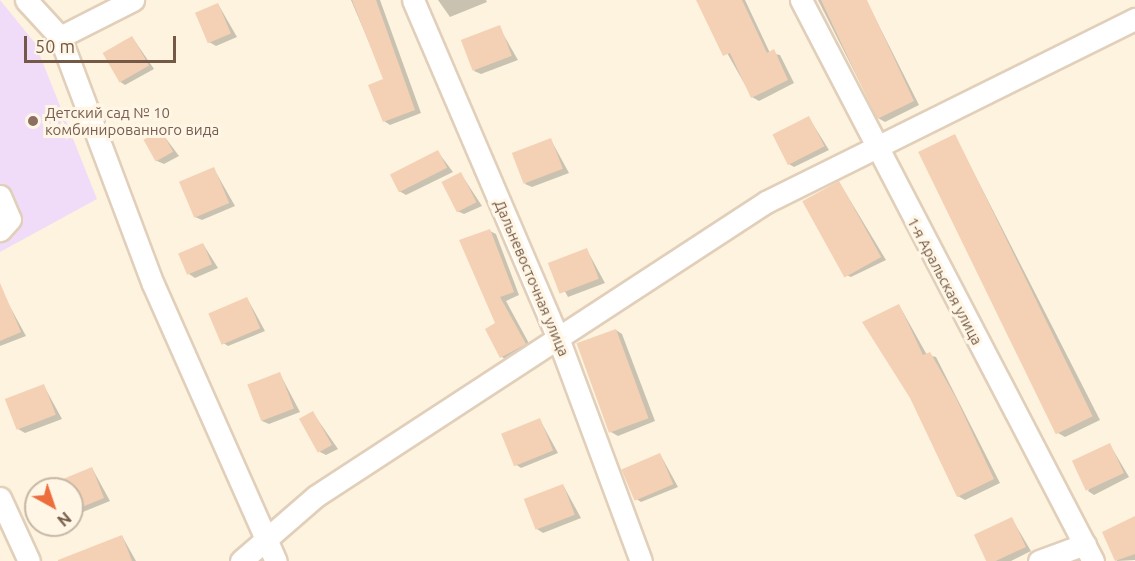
<!DOCTYPE html>
<html>
<head>
<meta charset="utf-8">
<style>
	body { margin:0 }
	#map { position:relative; width:1135px; height:561px; overflow:hidden; background:#fdf3de; font-family:Ubuntu,sans-serif }
	div>[style] { position:absolute }
	.education>* { inset:0; background:#f0dcf9 }
	.shadow>* { inset:0; background:#0003 }
	.building>* { inset:0; background:#f4d1b5; transform-origin:0 0 }
	.roads { filter:drop-shadow(2px 0 #e1cfba) drop-shadow(-2px 0 #e1cfba) drop-shadow(0 2px #e1cfba) drop-shadow(0 -2px #e1cfba) }
	.minor>* { height:21px; margin:-10.5px; padding:0 10.5px; transform-origin:10.5px; border-radius:10.5px; background:#fff }
	.dots>* { width:16px; height:16px; translate:-50% -50%; box-sizing:border-box; border:3px solid #fff6e5; border-radius:50% }
	span { translate:-50% -50%; white-space:nowrap; text-align:center; line-height:1.15; -webkit-text-stroke:6px #fff6e5; paint-order:stroke }
	.education-label { font-size:15px; color:#785e54 }
	.left { translate:0 -50%; text-align:left }
	.street-label { font-size:15px; color:#745946 }
	.north { position:absolute; left:24px; top:477px; width:60px; height:60px; box-sizing:border-box; background:#fff6e5; border:2px solid #c7b7a5; border-radius:50%; rotate:140deg; font-size:16px; font-weight:700; line-height:24px; text-align:center; color:#745946 }
	.north::after { content:''; display:block; margin:auto; width:21px; height:27px; background:#ed6e3d; clip-path:polygon(50% 0,100% 100%,50% 72%,0 100%) }
	.scale { position:absolute; left:24px; top:36px; width:152px; height:27px; box-sizing:border-box; border:3px solid #745946; border-top:0; padding-left:8px; font-size:18px; line-height:21px; white-space:nowrap; color:#745946; -webkit-text-stroke:4px #fff6e5; paint-order:stroke }
</style>
</head>
<body>
<div id="map">
	<div class="education">
		<i style="clip-path:polygon(0 0,35px 43px,97px 199px,0 252px)"></i>
	</div>
	<div class="shadow">
		<i style="clip-path:polygon(351px 0,380px 0,421px 113px,390px 125px,384px 121px,385px 80px)"></i>
		<i style="clip-path:polygon(438px 0,486px 0,487px 2px,450px 17px)"></i>
		<i style="clip-path:polygon(697px 0,745px 0,770px 53px,780px 55px,794px 83px,759px 101px,752px 97px)"></i>
		<i style="clip-path:polygon(818px 0,866px 0,919px 105px,885px 122px,878px 118px)"></i>
		<i style="clip-path:polygon(218px 4px,237px 37px,216px 46px,209px 42px)"></i>
		<i style="clip-path:polygon(499px 27px,518px 60px,481px 74px,474px 71px)"></i>
		<i style="clip-path:polygon(132px 37px,154px 69px,125px 85px,119px 81px)"></i>
		<i style="clip-path:polygon(809px 118px,829px 150px,794px 167px,787px 163px)"></i>
		<i style="clip-path:polygon(161px 132px,179px 156px,164px 164px,157px 161px)"></i>
		<i style="clip-path:polygon(955px 136px,1100px 420px,1065px 437px,1058px 433px)"></i>
		<i style="clip-path:polygon(551px 140px,569px 173px,532px 187px,525px 184px)"></i>
		<i style="clip-path:polygon(438px 152px,453px 172px,406px 195px,399px 191px)"></i>
		<i style="clip-path:polygon(214px 169px,235px 206px,202px 220px,195px 217px)"></i>
		<i style="clip-path:polygon(461px 174px,482px 206px,464px 214px,457px 211px)"></i>
		<i style="clip-path:polygon(839px 182px,886px 260px,851px 277px,844px 274px)"></i>
		<i style="clip-path:polygon(490px 231px,496px 234px,519px 295px,506px 301px,531px 347px,508px 361px,502px 357px)"></i>
		<i style="clip-path:polygon(203px 244px,218px 268px,195px 278px,189px 274px)"></i>
		<i style="clip-path:polygon(587px 250px,605px 283px,568px 297px,550px 264px)"></i>
		<i style="clip-path:polygon(247px 298px,265px 331px,228px 346px,222px 342px)"></i>
		<i style="clip-path:polygon(8px 303px,26px 336px,0 346px,0 306px)"></i>
		<i style="clip-path:polygon(899px 305px,927px 355px,936px 357px,1000px 483px,965px 500px,958px 496px)"></i>
		<i style="clip-path:polygon(616px 330px,622px 334px,655px 421px,618px 436px,611px 432px)"></i>
		<i style="clip-path:polygon(280px 374px,300px 412px,269px 424px,262px 421px)"></i>
		<i style="clip-path:polygon(44px 386px,62px 419px,25px 433px,18px 429px)"></i>
		<i style="clip-path:polygon(313px 413px,338px 449px,326px 455px,320px 452px)"></i>
		<i style="clip-path:polygon(540px 420px,558px 453px,521px 468px,515px 464px)"></i>
		<i style="clip-path:polygon(1110px 445px,1129px 477px,1094px 495px,1088px 491px)"></i>
		<i style="clip-path:polygon(660px 454px,678px 487px,641px 502px,635px 498px)"></i>
		<i style="clip-path:polygon(92px 468px,110px 501px,73px 516px,72px 489px,57px 489px)"></i>
		<i style="clip-path:polygon(563px 485px,581px 518px,543px 533px,537px 529px)"></i>
		<i style="clip-path:polygon(1135px 518px,1135px 560px,1117px 561px,1104px 533px)"></i>
		<i style="clip-path:polygon(1012px 519px,1031px 551px,1011px 561px,988px 561px,976px 536px)"></i>
		<i style="clip-path:polygon(122px 536px,136px 561px,89px 561px)"></i>
	</div>
	<div class="building">
		<i style="clip-path:polygon(352px 0,376px 0,415px 110px,383px 122px,368px 85px,383px 79px)"></i>
		<i style="clip-path:polygon(696px 0,742px 0,767px 53px,774px 49px,788px 80px,751px 98px,730px 53px,723px 56px)"></i>
		<i style="clip-path:polygon(821px 0,867px 0,914px 101px,877px 119px)"></i>
		<i style="left:218px;top:3px;width:33px;height:25px;rotate:67deg"></i>
		<i style="left:500px;top:25px;width:33px;height:42px;rotate:69deg"></i>
		<i style="left:132px;top:36px;width:34px;height:34px;rotate:60deg"></i>
		<i style="left:809px;top:116px;width:34px;height:41px;rotate:63deg"></i>
		<i style="left:161px;top:130px;width:25px;height:20px;rotate:61deg"></i>
		<i style="left:955px;top:134px;width:314px;height:41px;rotate:64deg"></i>
		<i style="left:551px;top:138px;width:33px;height:42px;rotate:69deg"></i>
		<i style="left:438px;top:150px;width:20px;height:54px;rotate:63deg"></i>
		<i style="left:214px;top:167px;width:39px;height:38px;rotate:67deg"></i>
		<i style="left:461px;top:172px;width:34px;height:22px;rotate:63deg"></i>
		<i style="left:839px;top:181px;width:87px;height:42px;rotate:61deg"></i>
		<i style="clip-path:polygon(490px 229px,514px 292px,500px 297px,526px 344px,500px 358px,485px 329px,495px 323px,459px 240px)"></i>
		<i style="left:203px;top:243px;width:23px;height:27px;rotate:67deg"></i>
		<i style="left:587px;top:248px;width:33px;height:42px;rotate:69deg"></i>
		<i style="clip-path:polygon(0 283px,21px 332px,0 341px)"></i>
		<i style="left:247px;top:297px;width:34px;height:42px;rotate:67deg"></i>
		<i style="clip-path:polygon(899px 304px,923px 355px,930px 352px,956px 398px,994px 479px,957px 497px,910px 398px,862px 322px)"></i>
		<i style="left:616px;top:329px;width:95px;height:42px;rotate:70deg"></i>
		<i style="left:280px;top:372px;width:39px;height:35px;rotate:69deg"></i>
		<i style="left:44px;top:384px;width:33px;height:42px;rotate:69deg"></i>
		<i style="left:313px;top:411px;width:39px;height:16px;rotate:61deg"></i>
		<i style="left:540px;top:418px;width:35px;height:42px;rotate:68deg"></i>
		<i style="left:1110px;top:443px;width:33px;height:42px;rotate:65deg"></i>
		<i style="left:660px;top:453px;width:34px;height:42px;rotate:67deg"></i>
		<i style="clip-path:polygon(92px 467px,104px 498px,72px 511px,72px 489px,39px 489px)"></i>
		<i style="left:563px;top:484px;width:33px;height:42px;rotate:69deg"></i>
		<i style="clip-path:polygon(1135px 516px,1135px 554px,1115px 561px,1102px 532px)"></i>
		<i style="left:1012px;top:517px;width:33px;height:42px;rotate:65deg"></i>
		<i style="clip-path:polygon(122px 535px,132px 561px,58px 561px,58px 560px)"></i>
	</div>
	<div class="roads">
		<div class="minor">
			<i style="left:26px;top:0;width:50px;rotate:47.4deg"></i>
			<i style="left:60px;top:37px;width:264px;rotate:69.4deg"></i>
			<i style="left:153px;top:284px;width:303px;rotate:66.1deg"></i>
			<i style="left:413px;top:0;width:368px;rotate:66.8deg"></i>
			<i style="left:558px;top:338px;width:238px;rotate:69.6deg"></i>
			<i style="left:801px;top:0;width:632px;rotate:62.5deg"></i>
			<i style="left:60px;top:37px;width:82px;rotate:-26.9deg"></i>
			<i style="left:0;top:196px;width:25px;rotate:67deg"></i>
			<i style="left:10px;top:219px;width:15px;rotate:132deg"></i>
			<i style="left:0;top:498px;width:69px;rotate:65.3deg"></i>
			<i style="left:241px;top:561px;width:99px;rotate:-40.9deg"></i>
			<i style="left:316px;top:496px;width:538px;rotate:-33.16deg"></i>
			<i style="left:766px;top:202px;width:412px;rotate:-26.4deg"></i>
			<i style="left:1039px;top:561px;width:49px;rotate:-20.3deg"></i>
		</div>
	</div>
	<div class="dots">
		<i style="left:33px;top:121px;background:#8d6e63"></i>
	</div>
	<div class="education-label">
		<span class="left" style="left:45px;top:121px">Детский сад № 10<br>комбинированного вида</span>
	</div>
	<div class="street-label">
		<span style="left:532px;top:278px;rotate:67deg">Дальневосточная улица</span>
		<span style="left:945px;top:281px;rotate:62deg">1-я Аральская улица</span>
	</div>
	<div class="north">N</div>
	<div class="scale">50 m</div>
</div>
</body>
</html>
